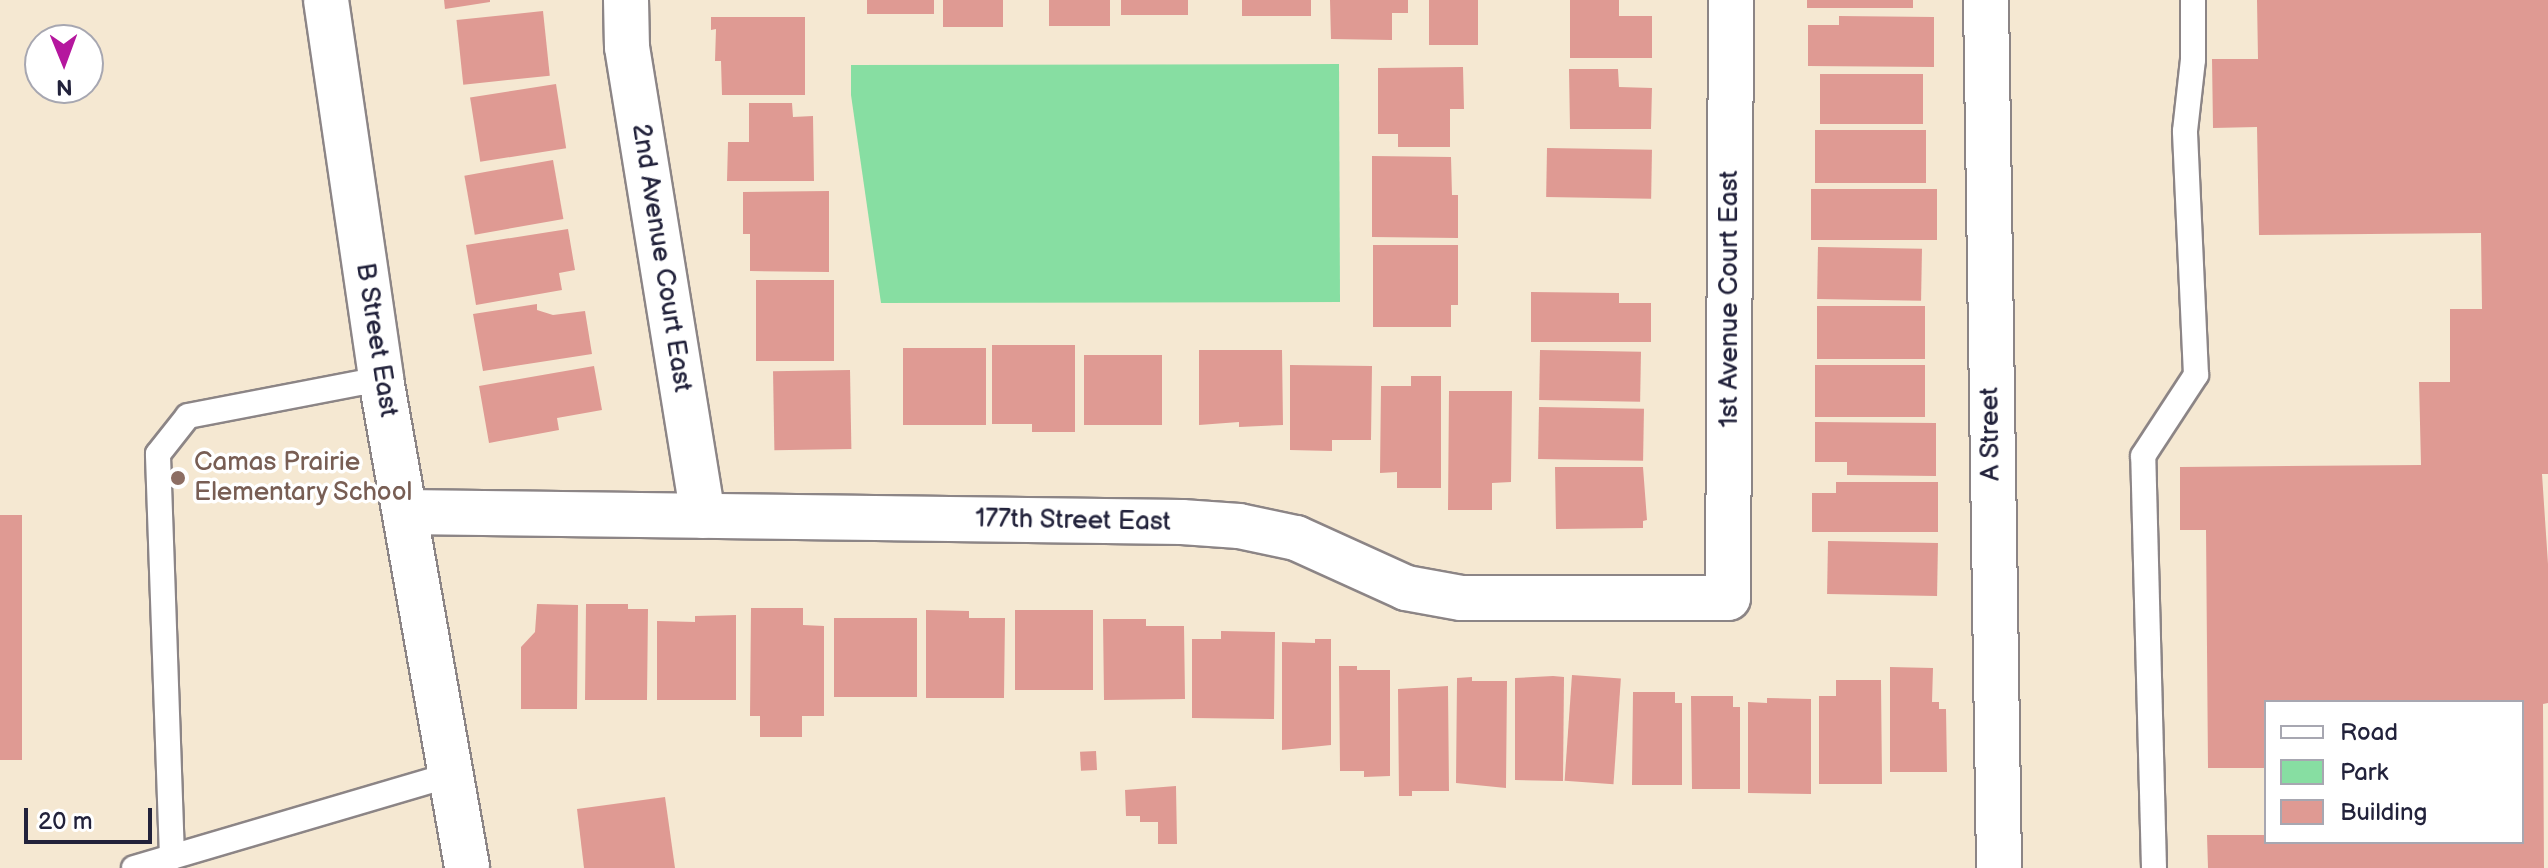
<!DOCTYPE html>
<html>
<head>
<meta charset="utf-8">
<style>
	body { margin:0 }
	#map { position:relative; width:2548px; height:868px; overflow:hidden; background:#f5e8d2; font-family:"Balsamiq Sans",sans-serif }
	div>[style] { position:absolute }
	.green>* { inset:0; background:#87dea2 }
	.building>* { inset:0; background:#df9a93; transform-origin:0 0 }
	.roads { filter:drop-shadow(2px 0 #8c8586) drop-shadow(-2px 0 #8c8586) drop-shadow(0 2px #8c8586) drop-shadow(0 -2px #8c8586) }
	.service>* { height:24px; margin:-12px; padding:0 12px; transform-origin:12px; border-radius:12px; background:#fff }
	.minor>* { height:44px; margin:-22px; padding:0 22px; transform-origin:22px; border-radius:22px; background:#fff }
	.tertiary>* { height:44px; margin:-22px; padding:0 22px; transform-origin:22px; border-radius:22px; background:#fff }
	.dots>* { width:22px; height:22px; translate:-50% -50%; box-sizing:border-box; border:4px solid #fff; border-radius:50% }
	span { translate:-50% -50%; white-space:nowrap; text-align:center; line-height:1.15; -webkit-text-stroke:7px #fff; paint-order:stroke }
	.street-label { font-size:26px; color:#22223b }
	.education-label { font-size:26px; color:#785e54 }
	.left { translate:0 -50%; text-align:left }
	.legend { position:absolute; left:2264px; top:700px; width:260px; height:144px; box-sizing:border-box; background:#fff; border:2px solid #a7a7b1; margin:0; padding:10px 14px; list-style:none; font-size:24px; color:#22223b }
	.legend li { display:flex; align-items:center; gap:16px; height:40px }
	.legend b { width:40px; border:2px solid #a7a7b1 }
	.north { position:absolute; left:24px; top:24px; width:80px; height:80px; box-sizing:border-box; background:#fff; border:2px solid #a7a7b1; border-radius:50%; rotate:179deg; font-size:22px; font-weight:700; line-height:32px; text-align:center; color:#22223b }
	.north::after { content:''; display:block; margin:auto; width:28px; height:36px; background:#b5179e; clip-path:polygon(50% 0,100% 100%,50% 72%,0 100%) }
	.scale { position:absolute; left:24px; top:808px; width:128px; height:36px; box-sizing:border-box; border:4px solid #22223b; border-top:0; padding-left:10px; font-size:24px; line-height:28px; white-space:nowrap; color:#22223b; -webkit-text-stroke:6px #fff; paint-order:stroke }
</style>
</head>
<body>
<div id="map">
	<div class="green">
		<i style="clip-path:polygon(1339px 64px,1340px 302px,881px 303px,851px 95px,851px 65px)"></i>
	</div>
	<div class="building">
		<i style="clip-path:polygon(444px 0,490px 0,490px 2px,445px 9px)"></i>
		<i style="left:867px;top:0;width:67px;height:14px"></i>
		<i style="left:943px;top:0;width:60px;height:27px"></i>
		<i style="left:1049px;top:0;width:61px;height:26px"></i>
		<i style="left:1121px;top:0;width:67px;height:15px"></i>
		<i style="left:1242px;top:0;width:69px;height:16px"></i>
		<i style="clip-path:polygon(1330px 0,1408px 0,1408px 13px,1392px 13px,1392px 40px,1331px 39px)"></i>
		<i style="left:1429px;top:0;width:49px;height:45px"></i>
		<i style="clip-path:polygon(1570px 0,1619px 0,1619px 16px,1652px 16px,1652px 58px,1570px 58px)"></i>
		<i style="left:1807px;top:0;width:106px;height:8px"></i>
		<i style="clip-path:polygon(2257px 0,2548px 0,2548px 474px,2542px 474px,2548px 564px,2548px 703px,2543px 704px,2544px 868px,2208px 868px,2207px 835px,2266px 835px,2266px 842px,2522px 842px,2522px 702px,2266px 702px,2266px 768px,2208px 768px,2206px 530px,2180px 530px,2180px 467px,2421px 465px,2419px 382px,2450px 382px,2450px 309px,2482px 309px,2481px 233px,2259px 235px,2257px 127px,2213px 128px,2212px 59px,2258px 59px)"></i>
		<i style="left:543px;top:11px;width:65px;height:87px;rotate:84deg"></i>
		<i style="clip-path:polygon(1839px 16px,1934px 17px,1934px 67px,1808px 66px,1808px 25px,1839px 25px)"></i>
		<i style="clip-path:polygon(711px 17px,805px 17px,805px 95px,722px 95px,721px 61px,715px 61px,716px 29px,711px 30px)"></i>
		<i style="clip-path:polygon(1463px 67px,1464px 109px,1450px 109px,1450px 147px,1398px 147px,1398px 134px,1378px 134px,1378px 68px)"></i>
		<i style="clip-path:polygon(1569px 69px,1618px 69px,1619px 87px,1652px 88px,1651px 129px,1570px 129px)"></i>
		<i style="left:1820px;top:74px;width:103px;height:50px"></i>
		<i style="left:556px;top:84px;width:65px;height:87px;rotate:81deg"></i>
		<i style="clip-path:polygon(749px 103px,792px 103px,793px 117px,813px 116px,814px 181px,727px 181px,728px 142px,749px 142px)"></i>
		<i style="left:1926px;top:130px;width:53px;height:111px;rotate:90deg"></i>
		<i style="left:1547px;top:148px;width:105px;height:49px;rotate:1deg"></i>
		<i style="clip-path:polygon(1372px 156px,1451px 157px,1452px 195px,1458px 195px,1458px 238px,1372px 237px)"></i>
		<i style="left:553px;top:160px;width:60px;height:90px;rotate:80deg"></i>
		<i style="left:1811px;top:189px;width:126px;height:51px"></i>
		<i style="clip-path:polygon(829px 191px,829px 272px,750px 271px,750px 234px,743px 234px,743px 192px)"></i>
		<i style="clip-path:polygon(568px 229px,575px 270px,559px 273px,562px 290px,476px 305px,466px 245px)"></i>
		<i style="clip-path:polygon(1373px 245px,1458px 245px,1458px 305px,1451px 305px,1451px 327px,1373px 327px)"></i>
		<i style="left:1818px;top:247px;width:104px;height:52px;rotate:1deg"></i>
		<i style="left:756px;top:280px;width:78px;height:81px"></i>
		<i style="clip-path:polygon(1531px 292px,1619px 293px,1619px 303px,1651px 303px,1651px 342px,1531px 342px)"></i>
		<i style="clip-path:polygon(537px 304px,537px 310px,553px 315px,585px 311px,592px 354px,483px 371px,473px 314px)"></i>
		<i style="left:1817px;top:306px;width:108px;height:53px"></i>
		<i style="clip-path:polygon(992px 345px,1075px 345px,1075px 432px,1032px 432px,1032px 424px,992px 424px)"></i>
		<i style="left:903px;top:348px;width:83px;height:77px"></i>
		<i style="clip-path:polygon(1199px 350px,1282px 350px,1283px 425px,1239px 427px,1239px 422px,1199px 425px)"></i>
		<i style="left:1540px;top:350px;width:101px;height:50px;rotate:1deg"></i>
		<i style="left:1084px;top:355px;width:78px;height:70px"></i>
		<i style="clip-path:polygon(1290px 365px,1372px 366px,1371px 440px,1332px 440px,1332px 451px,1290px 450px)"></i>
		<i style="left:1815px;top:365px;width:110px;height:52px"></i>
		<i style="clip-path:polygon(594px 366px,602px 410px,557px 418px,559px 430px,489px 443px,479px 386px)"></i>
		<i style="left:850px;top:370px;width:79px;height:77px;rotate:89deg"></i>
		<i style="clip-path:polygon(1411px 376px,1441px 376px,1441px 488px,1397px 488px,1397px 472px,1380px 473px,1381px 386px,1411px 386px)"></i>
		<i style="clip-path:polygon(1449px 391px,1512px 391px,1511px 482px,1492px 483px,1492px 510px,1448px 510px)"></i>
		<i style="left:1539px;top:407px;width:105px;height:52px;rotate:1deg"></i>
		<i style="clip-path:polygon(1815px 422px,1936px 423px,1936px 476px,1847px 475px,1847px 462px,1815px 462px)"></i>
		<i style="clip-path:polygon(1555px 467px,1643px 467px,1647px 520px,1643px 521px,1643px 528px,1556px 529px)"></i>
		<i style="clip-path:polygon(1836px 482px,1938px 482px,1938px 532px,1812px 532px,1812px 493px,1836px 493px)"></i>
		<i style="left:0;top:515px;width:22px;height:245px"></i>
		<i style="left:1828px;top:541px;width:110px;height:53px;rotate:1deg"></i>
		<i style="clip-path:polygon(537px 604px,578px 605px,577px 709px,521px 709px,521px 647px,535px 632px)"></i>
		<i style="clip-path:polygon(586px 604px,628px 604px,628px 609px,648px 609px,647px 700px,585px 700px)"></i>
		<i style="clip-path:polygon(751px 608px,803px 608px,803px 625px,824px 626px,824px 716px,802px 716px,802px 737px,760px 737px,760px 716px,750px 716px)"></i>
		<i style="clip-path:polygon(926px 610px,969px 611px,969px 618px,1005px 618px,1004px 698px,926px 698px)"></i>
		<i style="left:1015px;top:610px;width:78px;height:80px"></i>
		<i style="clip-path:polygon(736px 615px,736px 700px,657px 700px,657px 621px,695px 622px,695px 616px)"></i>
		<i style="left:834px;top:618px;width:83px;height:79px"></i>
		<i style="clip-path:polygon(1103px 619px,1146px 619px,1146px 626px,1184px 626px,1185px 699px,1104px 700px)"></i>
		<i style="clip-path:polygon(1221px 631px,1275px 632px,1274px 719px,1192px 718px,1192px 639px,1221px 639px)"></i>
		<i style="clip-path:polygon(1315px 639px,1331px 639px,1331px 745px,1282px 750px,1282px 642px,1315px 643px)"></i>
		<i style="clip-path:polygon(1339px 666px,1357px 666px,1357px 670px,1390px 670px,1390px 776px,1364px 777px,1364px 771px,1340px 771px)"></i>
		<i style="clip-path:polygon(1890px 667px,1933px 668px,1932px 702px,1939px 702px,1939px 709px,1946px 709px,1947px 772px,1890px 772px)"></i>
		<i style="left:1572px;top:675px;width:49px;height:106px;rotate:4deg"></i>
		<i style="clip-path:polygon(1553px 676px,1564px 677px,1563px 781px,1515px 780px,1515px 678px)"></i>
		<i style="clip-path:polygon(1472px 677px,1472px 681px,1507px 681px,1506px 788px,1456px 783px,1457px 678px)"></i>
		<i style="clip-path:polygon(1836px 680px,1881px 680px,1882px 784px,1819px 784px,1819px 696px,1836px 696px)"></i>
		<i style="clip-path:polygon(1448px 686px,1449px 791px,1412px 791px,1412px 796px,1399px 796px,1398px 689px)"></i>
		<i style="clip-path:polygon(1633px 692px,1675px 692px,1675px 703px,1682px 703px,1682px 785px,1632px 785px)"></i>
		<i style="clip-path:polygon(1691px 696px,1733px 696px,1733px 707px,1740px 707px,1740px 789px,1692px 789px)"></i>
		<i style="clip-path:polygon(1767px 698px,1811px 699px,1811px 794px,1748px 793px,1748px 702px,1767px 703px)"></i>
		<i style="left:1096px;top:751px;width:19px;height:16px;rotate:87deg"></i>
		<i style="clip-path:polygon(1176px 786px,1177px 844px,1158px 844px,1158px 822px,1140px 822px,1140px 816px,1126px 816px,1125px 790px)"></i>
		<i style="clip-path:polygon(665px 797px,675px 868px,584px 868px,577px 809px)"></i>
	</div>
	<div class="roads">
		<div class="service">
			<i style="left:172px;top:857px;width:403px;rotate:-92deg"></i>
			<i style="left:158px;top:454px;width:48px;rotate:-51.7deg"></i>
			<i style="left:188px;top:416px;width:197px;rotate:-10.9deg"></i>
			<i style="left:134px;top:868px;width:329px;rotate:-16.4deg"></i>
			<i style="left:2154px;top:868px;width:412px;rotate:-91.5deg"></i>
			<i style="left:2143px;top:456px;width:97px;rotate:-56.8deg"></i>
			<i style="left:2196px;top:375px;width:244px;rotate:-92.6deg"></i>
			<i style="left:2185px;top:131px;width:71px;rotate:-83.6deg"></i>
			<i style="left:2193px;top:60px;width:60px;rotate:-90deg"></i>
		</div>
		<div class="minor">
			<i style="left:626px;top:0;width:47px;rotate:88.8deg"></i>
			<i style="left:627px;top:47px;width:475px;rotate:80.8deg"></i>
			<i style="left:1986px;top:0;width:868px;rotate:89.14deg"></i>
			<i style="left:405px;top:512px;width:777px;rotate:0.74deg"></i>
			<i style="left:1182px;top:522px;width:57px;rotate:4deg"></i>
			<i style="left:1239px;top:526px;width:58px;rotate:11.9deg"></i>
			<i style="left:1296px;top:538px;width:121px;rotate:24.4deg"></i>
			<i style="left:1406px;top:588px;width:56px;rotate:10.3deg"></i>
			<i style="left:1461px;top:598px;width:267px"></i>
			<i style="left:1728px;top:598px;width:598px;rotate:-89.71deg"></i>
		</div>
		<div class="tertiary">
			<i style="left:326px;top:0;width:383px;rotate:81.7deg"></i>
			<i style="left:381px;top:379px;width:497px;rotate:80deg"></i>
		</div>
	</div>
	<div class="dots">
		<i style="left:178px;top:478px;background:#8d6e63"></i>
	</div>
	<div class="street-label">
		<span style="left:661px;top:258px;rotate:81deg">2nd Avenue Court East</span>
		<span style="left:1730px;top:299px;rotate:-90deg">1st Avenue Court East</span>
		<span style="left:376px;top:340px;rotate:81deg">B Street East</span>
		<span style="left:1991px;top:434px;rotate:-91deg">A Street</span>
		<span style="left:1073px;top:521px;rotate:1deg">177th Street East</span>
	</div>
	<div class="education-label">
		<span class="left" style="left:194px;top:478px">Camas Prairie<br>Elementary School</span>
	</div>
	<ul class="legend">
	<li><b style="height:10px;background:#fff"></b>Road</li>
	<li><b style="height:22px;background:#87dea2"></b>Park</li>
	<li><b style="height:22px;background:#df9a93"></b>Building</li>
	</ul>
	<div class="north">N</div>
	<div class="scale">20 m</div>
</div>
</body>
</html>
